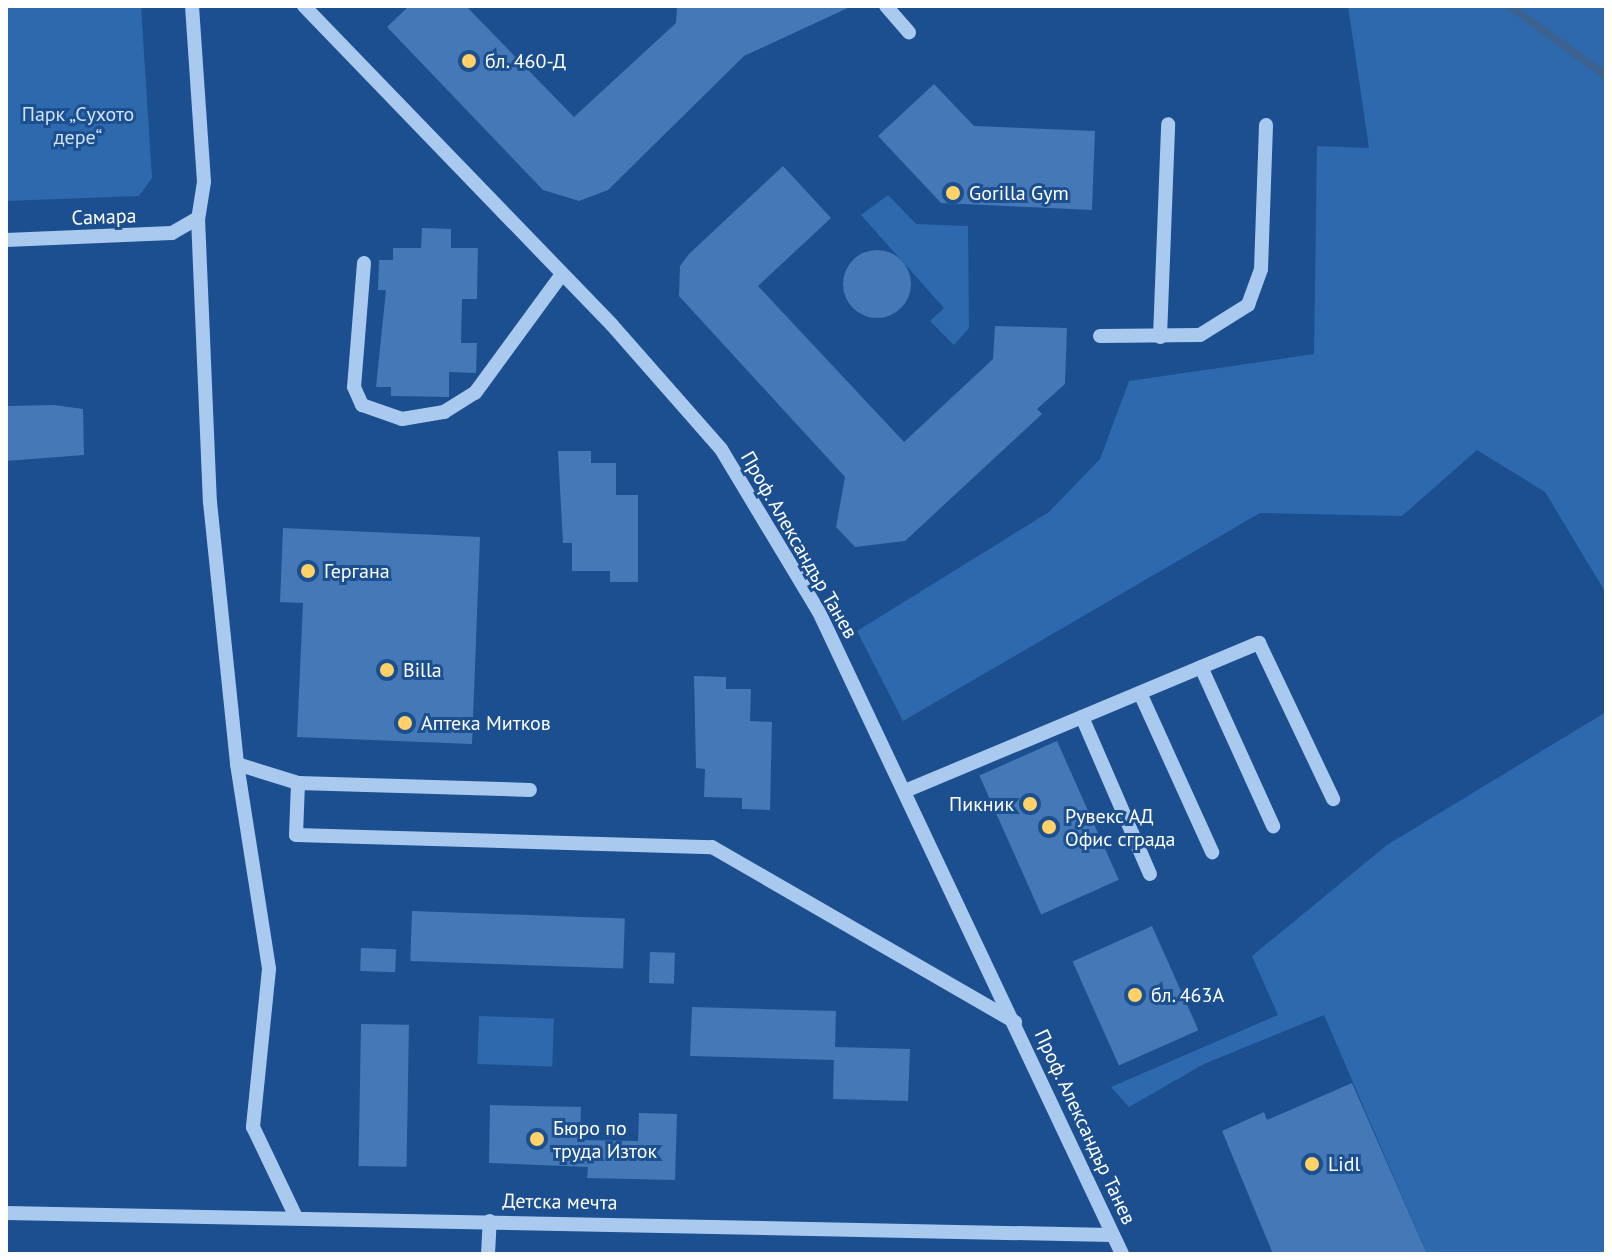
<!DOCTYPE html>
<html>
<head>
<meta charset="utf-8">
<style>
	body { margin:0 }
	#map { position:relative; width:1612px; height:1260px; overflow:hidden; background:#1b4f8f; font-family:"PT Sans",sans-serif }
	div>[style] { position:absolute }
	.green>* { inset:0; background:#2e69ad; transform-origin:0 0 }
	.stream>* { height:8px; margin:-4px; padding:0 4px; transform-origin:4px; border-radius:4px; background:#3c6290 }
	.building>* { inset:0; background:#4478b7; transform-origin:0 0 }
	.round { border-radius:50% }
	.minor>* { height:14px; margin:-7px; padding:0 7px; transform-origin:7px; border-radius:7px; background:#a9c9ee }
	.dots>* { width:22px; height:22px; translate:-50% -50%; box-sizing:border-box; border:4px solid #1b4f8f; border-radius:50% }
	span { translate:-50% -50%; white-space:nowrap; text-align:center; line-height:1.15; -webkit-text-stroke:6px #1b4f8f; paint-order:stroke }
	.poi-label { font-size:20px; color:#fff }
	.left { translate:0 -50%; text-align:left }
	.right { translate:-100% -50%; text-align:right }
	.park-label { font-size:20px; color:#cfe3fa }
	.street-label { font-size:20px; color:#fff }
	.frame { position:absolute; inset:0; border:8px solid #fff; pointer-events:none }
</style>
</head>
<body>
<div id="map">
	<div class="green">
		<i style="clip-path:polygon(6px 6px,141px 6px,152px 178px,139px 196px,6px 201px)"></i>
		<i style="clip-path:polygon(1348px 6px,1606px 6px,1606px 593px,1545px 492px,1477px 450px,1402px 516px,1260px 513px,903px 721px,857px 631px,1049px 512px,1100px 459px,1129px 381px,1314px 354px,1317px 146px,1369px 148px)"></i>
		<i style="clip-path:polygon(888px 195px,916px 224px,968px 226px,969px 328px,954px 345px,930px 321px,944px 308px,861px 215px)"></i>
		<i style="clip-path:polygon(1606px 712px,1606px 1254px,1427px 1254px,1324px 1015px,1204px 1064px,1129px 1107px,1111px 1087px,1278px 1015px,1252px 956px,1387px 845px)"></i>
		<i style="left:479px;top:1016px;width:75px;height:48px;rotate:2deg"></i>
	</div>
	<div class="stream">
		<i style="left:1510px;top:6px;width:119px;rotate:36.1deg"></i>
	</div>
	<div class="building">
		<i style="clip-path:polygon(409px 6px,466px 6px,574px 117px,676px 23px,677px 6px,852px 6px,744px 56px,608px 190px,579px 201px,543px 190px,387px 27px)"></i>
		<i style="clip-path:polygon(934px 84px,974px 126px,1095px 131px,1092px 210px,941px 203px,878px 136px)"></i>
		<i style="clip-path:polygon(783px 166px,831px 218px,758px 286px,904px 442px,993px 359px,995px 326px,1067px 328px,1065px 384px,1037px 409px,1042px 414px,905px 541px,855px 547px,836px 527px,845px 477px,679px 296px,680px 266px,689px 254px)"></i>
		<i style="clip-path:polygon(422px 228px,451px 229px,451px 248px,478px 248px,477px 299px,462px 299px,461px 343px,477px 343px,476px 373px,449px 372px,449px 397px,391px 396px,391px 387px,376px 387px,386px 290px,378px 290px,379px 260px,393px 260px,393px 248px,421px 248px)"></i>
		<i class="round" style="left:843px;top:250px;width:68px;height:68px"></i>
		<i style="clip-path:polygon(54px 405px,83px 409px,84px 455px,6px 461px,6px 406px)"></i>
		<i style="clip-path:polygon(558px 451px,591px 451px,591px 463px,616px 463px,616px 495px,638px 495px,638px 582px,610px 582px,610px 571px,572px 571px,572px 543px,563px 543px)"></i>
		<i style="clip-path:polygon(283px 528px,480px 537px,472px 744px,297px 737px,303px 603px,280px 602px)"></i>
		<i style="clip-path:polygon(694px 676px,726px 677px,726px 689px,751px 689px,750px 721px,772px 722px,770px 810px,742px 809px,742px 798px,704px 797px,705px 769px,696px 768px)"></i>
		<i style="left:1057px;top:741px;width:152px;height:85px;rotate:66deg"></i>
		<i style="left:412px;top:911px;width:213px;height:50px;rotate:2deg"></i>
		<i style="left:1152px;top:926px;width:114px;height:87px;rotate:66deg"></i>
		<i style="left:361px;top:948px;width:35px;height:23px;rotate:2deg"></i>
		<i style="left:650px;top:952px;width:25px;height:31px;rotate:2deg"></i>
		<i style="clip-path:polygon(692px 1007px,836px 1011px,835px 1047px,910px 1049px,908px 1101px,833px 1099px,834px 1052px,834px 1060px,690px 1056px)"></i>
		<i style="left:361px;top:1024px;width:48px;height:142px;rotate:1deg"></i>
		<i style="clip-path:polygon(1352px 1083px,1427px 1254px,1273px 1254px,1222px 1131px,1264px 1112px,1267px 1120px)"></i>
		<i style="clip-path:polygon(490px 1105px,581px 1107px,580px 1140px,638px 1141px,639px 1113px,677px 1114px,675px 1180px,587px 1178px,588px 1167px,489px 1163px)"></i>
	</div>
	<div class="minor">
		<i style="left:192px;top:6px;width:176px;rotate:86.1deg"></i>
		<i style="left:204px;top:182px;width:36px;rotate:99deg"></i>
		<i style="left:198px;top:218px;width:284px;rotate:87.6deg"></i>
		<i style="left:210px;top:502px;width:263px;rotate:84.1deg"></i>
		<i style="left:237px;top:764px;width:207px;rotate:81.1deg"></i>
		<i style="left:269px;top:969px;width:159px;rotate:95.8deg"></i>
		<i style="left:253px;top:1127px;width:100px;rotate:64.5deg"></i>
		<i style="left:304px;top:6px;width:443px;rotate:46deg"></i>
		<i style="left:612px;top:325px;width:165px;rotate:48.7deg"></i>
		<i style="left:721px;top:449px;width:190px;rotate:59deg"></i>
		<i style="left:819px;top:612px;width:710px;rotate:64.73deg"></i>
		<i style="left:886px;top:6px;width:35px;rotate:49deg"></i>
		<i style="left:6px;top:240px;width:166px;rotate:-2.4deg"></i>
		<i style="left:172px;top:233px;width:30px;rotate:-30deg"></i>
		<i style="left:364px;top:263px;width:124px;rotate:94.6deg"></i>
		<i style="left:354px;top:387px;width:20px;rotate:66deg"></i>
		<i style="left:362px;top:405px;width:42px;rotate:19.3deg"></i>
		<i style="left:402px;top:419px;width:43px;rotate:-9.5deg"></i>
		<i style="left:444px;top:412px;width:36px;rotate:-32deg"></i>
		<i style="left:475px;top:393px;width:147px;rotate:-53.8deg"></i>
		<i style="left:1100px;top:336px;width:100px;rotate:-0.6deg"></i>
		<i style="left:1200px;top:335px;width:57px;rotate:-32deg"></i>
		<i style="left:1248px;top:305px;width:38px;rotate:-70deg"></i>
		<i style="left:1261px;top:269px;width:144px;rotate:-88deg"></i>
		<i style="left:1160px;top:337px;width:213px;rotate:-87.8deg"></i>
		<i style="left:1201px;top:667px;width:175px;rotate:65.6deg"></i>
		<i style="left:1140px;top:693px;width:175px;rotate:65.6deg"></i>
		<i style="left:1082px;top:717px;width:171px;rotate:66.6deg"></i>
		<i style="left:237px;top:764px;width:64px;rotate:17.3deg"></i>
		<i style="left:298px;top:783px;width:52px;rotate:92.2deg"></i>
		<i style="left:296px;top:835px;width:416px;rotate:1.7deg"></i>
		<i style="left:712px;top:847px;width:350px;rotate:30deg"></i>
		<i style="left:298px;top:783px;width:232px;rotate:1.7deg"></i>
		<i style="left:905px;top:791px;width:384px;rotate:-22.7deg"></i>
		<i style="left:1259px;top:643px;width:173px;rotate:64.6deg"></i>
		<i style="left:6px;top:1213px;width:1106px;rotate:1.14deg"></i>
		<i style="left:488px;top:1254px;width:33px;rotate:-87deg"></i>
	</div>
	<div class="dots">
		<i style="left:469px;top:61px;background:#ffd166"></i>
		<i style="left:953px;top:193px;background:#ffd166"></i>
		<i style="left:308px;top:571px;background:#ffd166"></i>
		<i style="left:387px;top:670px;background:#ffd166"></i>
		<i style="left:405px;top:723px;background:#ffd166"></i>
		<i style="left:1030px;top:804px;background:#ffd166"></i>
		<i style="left:1049px;top:827px;background:#ffd166"></i>
		<i style="left:1135px;top:995px;background:#ffd166"></i>
		<i style="left:537px;top:1139px;background:#ffd166"></i>
		<i style="left:1312px;top:1164px;background:#ffd166"></i>
	</div>
	<div class="poi-label">
		<span class="left" style="left:485px;top:61px">бл. 460-Д</span>
		<span class="left" style="left:969px;top:193px">Gorilla Gym</span>
		<span class="left" style="left:324px;top:571px">Гергана</span>
		<span class="left" style="left:403px;top:670px">Billa</span>
		<span class="left" style="left:421px;top:723px">Аптека Митков</span>
		<span class="right" style="left:1014px;top:804px">Пикник</span>
		<span class="left" style="left:1065px;top:828px">Рувекс АД<br>Офис сграда</span>
		<span class="left" style="left:1151px;top:995px">бл. 463А</span>
		<span class="left" style="left:553px;top:1140px">Бюро по<br>труда Изток</span>
		<span class="left" style="left:1328px;top:1164px">Lidl</span>
	</div>
	<div class="park-label">
		<span style="left:78px;top:126px">Парк „Сухото<br>дере“</span>
	</div>
	<div class="street-label">
		<span style="left:104px;top:217px;rotate:-2deg">Самара</span>
		<span style="left:799px;top:545px;rotate:60deg">Проф. Александър Танев</span>
		<span style="left:1085px;top:1127px;rotate:65deg">Проф. Александър Танев</span>
		<span style="left:560px;top:1202px;rotate:1deg">Детска мечта</span>
	</div>
	<div class="frame"></div>
</div>
</body>
</html>
